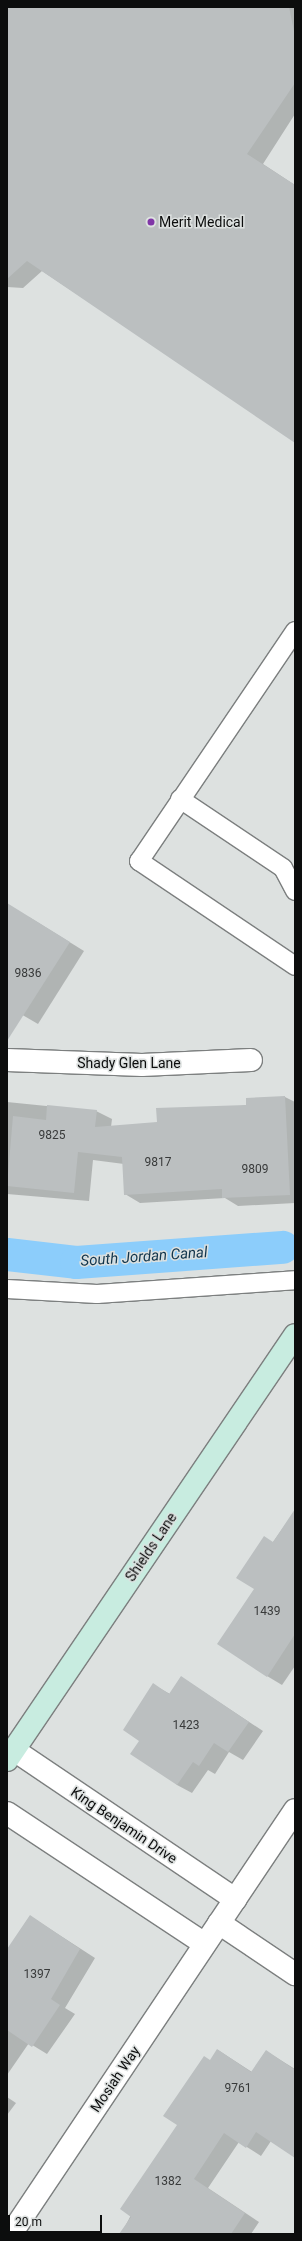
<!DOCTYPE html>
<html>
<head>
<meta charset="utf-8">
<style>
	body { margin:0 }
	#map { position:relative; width:302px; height:2241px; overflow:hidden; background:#dde1e0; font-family:Roboto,sans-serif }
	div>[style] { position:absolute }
	.shadow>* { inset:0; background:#0003 }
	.canal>* { height:33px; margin:-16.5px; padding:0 16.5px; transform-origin:16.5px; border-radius:16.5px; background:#8ccdfb }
	.building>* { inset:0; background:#bbbfc0 }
	.roads { filter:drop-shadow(1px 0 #7c7f7f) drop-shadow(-1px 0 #7c7f7f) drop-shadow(0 1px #7c7f7f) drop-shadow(0 -1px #7c7f7f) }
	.service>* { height:18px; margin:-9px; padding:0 9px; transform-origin:9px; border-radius:9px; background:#fff }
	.minor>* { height:22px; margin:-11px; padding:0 11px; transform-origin:11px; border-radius:11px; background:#fff }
	.secondary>* { height:22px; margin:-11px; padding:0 11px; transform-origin:11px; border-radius:11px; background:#c8ece0 }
	.dots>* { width:11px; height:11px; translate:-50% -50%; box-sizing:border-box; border:2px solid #dde1e0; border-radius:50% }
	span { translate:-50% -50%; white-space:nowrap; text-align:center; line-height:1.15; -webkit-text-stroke:3px #dde1e0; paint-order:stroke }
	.number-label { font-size:12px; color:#383a3a }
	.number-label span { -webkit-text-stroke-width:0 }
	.poi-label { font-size:14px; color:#0c0d0d }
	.left { translate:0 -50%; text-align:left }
	.street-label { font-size:14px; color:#0c0d0d }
	.water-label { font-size:15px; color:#11354c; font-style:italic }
	.frame { position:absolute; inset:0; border:8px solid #0c0d0d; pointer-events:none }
	.scale { position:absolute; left:8px; top:2215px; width:94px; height:18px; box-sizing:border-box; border:2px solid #0c0d0d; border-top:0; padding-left:5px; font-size:12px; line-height:14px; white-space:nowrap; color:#0c0d0d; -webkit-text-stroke:3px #dde1e0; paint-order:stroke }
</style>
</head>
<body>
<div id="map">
	<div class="shadow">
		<i style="clip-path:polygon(7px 7px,295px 7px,295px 114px,263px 164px,295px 185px,295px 439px,42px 271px,23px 288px,7px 287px)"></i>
		<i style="clip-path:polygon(29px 917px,84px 951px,38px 1024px,7px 1006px,7px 920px)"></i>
		<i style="clip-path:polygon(285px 1097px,295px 1102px,295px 1203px,238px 1206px,225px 1198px,140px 1203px,125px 1194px,124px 1164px,93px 1160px,89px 1201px,7px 1194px,7px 1102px,96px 1111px,112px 1119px,111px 1127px,158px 1123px)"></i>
		<i style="clip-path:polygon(295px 1511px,295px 1666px,282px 1685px,267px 1676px,255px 1589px,273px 1542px)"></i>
		<i style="clip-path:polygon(181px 1677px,263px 1731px,243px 1760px,229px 1752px,215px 1774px,208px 1770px,192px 1793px,177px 1785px,141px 1740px,154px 1685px,170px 1694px)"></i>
		<i style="clip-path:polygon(30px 1916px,95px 1958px,65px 2008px,75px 2014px,47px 2054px,29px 2043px,7px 2075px,7px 1951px)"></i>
		<i style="clip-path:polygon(218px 2050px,252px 2072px,266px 2051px,295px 2069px,295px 2157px,271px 2141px,261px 2156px,239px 2142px,208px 2188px,259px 2222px,251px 2234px,121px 2234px)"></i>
		<i style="clip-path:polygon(7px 2097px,16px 2103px,7px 2115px)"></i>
	</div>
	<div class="canal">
		<i style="left:7px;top:1254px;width:69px;rotate:6.6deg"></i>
		<i style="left:76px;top:1262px;width:207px;rotate:-4.2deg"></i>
	</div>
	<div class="building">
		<i style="clip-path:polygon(7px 7px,289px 7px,295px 36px,295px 83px,247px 154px,295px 185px,295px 443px,27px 261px,7px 279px)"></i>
		<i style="clip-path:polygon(7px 903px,70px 942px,7px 1041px)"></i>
		<i style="clip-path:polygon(285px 1096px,290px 1195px,222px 1198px,222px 1189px,124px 1195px,122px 1157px,78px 1152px,74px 1193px,7px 1186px,13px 1116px,46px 1120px,47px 1105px,97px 1110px,95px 1127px,157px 1122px,156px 1108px,246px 1105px,246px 1098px)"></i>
		<i style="clip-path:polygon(295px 1509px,295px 1634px,267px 1677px,217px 1644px,254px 1589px,236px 1578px,264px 1536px,273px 1542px)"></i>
		<i style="clip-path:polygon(181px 1676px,249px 1722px,228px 1752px,214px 1743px,199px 1766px,193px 1762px,177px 1785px,130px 1754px,139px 1741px,123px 1730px,153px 1683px,169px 1694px)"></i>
		<i style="clip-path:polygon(30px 1915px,80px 1949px,51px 1999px,60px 2005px,32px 2047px,7px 2030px,7px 1949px)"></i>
		<i style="clip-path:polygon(217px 2049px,251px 2072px,266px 2050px,295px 2070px,295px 2158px,256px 2132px,246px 2148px,224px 2133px,194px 2179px,245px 2213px,231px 2234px,119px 2234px,131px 2217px,120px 2209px,177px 2125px,163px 2116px,204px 2056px,210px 2060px)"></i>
	</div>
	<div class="roads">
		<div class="service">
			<i style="left:295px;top:631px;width:278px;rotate:124.1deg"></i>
			<i style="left:139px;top:861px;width:188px;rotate:33.9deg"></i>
			<i style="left:180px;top:799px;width:124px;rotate:33.8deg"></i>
			<i style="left:283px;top:868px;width:26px;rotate:62deg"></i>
			<i style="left:7px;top:1289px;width:90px;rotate:3.2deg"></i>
			<i style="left:97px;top:1294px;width:198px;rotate:-4deg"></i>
		</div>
		<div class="minor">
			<i style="left:7px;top:1060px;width:135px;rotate:2.1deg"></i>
			<i style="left:142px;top:1065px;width:109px;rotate:-2.6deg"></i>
			<i style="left:14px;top:1750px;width:267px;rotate:34deg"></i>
			<i style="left:7px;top:1813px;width:237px;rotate:33.5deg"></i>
			<i style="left:219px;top:1923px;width:92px;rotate:33.9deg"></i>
			<i style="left:11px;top:2234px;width:510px;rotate:-56.19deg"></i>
		</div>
		<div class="secondary">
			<i style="left:7px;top:1760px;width:513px;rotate:-55.88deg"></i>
		</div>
	</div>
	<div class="dots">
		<i style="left:151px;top:222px;background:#8036a7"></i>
	</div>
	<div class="number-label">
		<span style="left:28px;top:974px">9836</span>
		<span style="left:52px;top:1136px">9825</span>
		<span style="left:158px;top:1163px">9817</span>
		<span style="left:255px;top:1170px">9809</span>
		<span style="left:267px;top:1612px">1439</span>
		<span style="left:186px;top:1726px">1423</span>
		<span style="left:37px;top:1975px">1397</span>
		<span style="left:238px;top:2089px">9761</span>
		<span style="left:168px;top:2182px">1382</span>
	</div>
	<div class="poi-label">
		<span class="left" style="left:159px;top:222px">Merit Medical</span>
	</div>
	<div class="street-label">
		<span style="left:129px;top:1063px">Shady Glen Lane</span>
		<span style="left:151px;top:1547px;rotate:-56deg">Shields Lane</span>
		<span style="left:124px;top:1825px;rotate:34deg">King Benjamin Drive</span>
		<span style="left:115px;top:2079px;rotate:-56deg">Mosiah Way</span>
	</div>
	<div class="water-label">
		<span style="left:144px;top:1257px;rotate:-4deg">South Jordan Canal</span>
	</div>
	<div class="frame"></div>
	<div class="scale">20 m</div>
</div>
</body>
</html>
